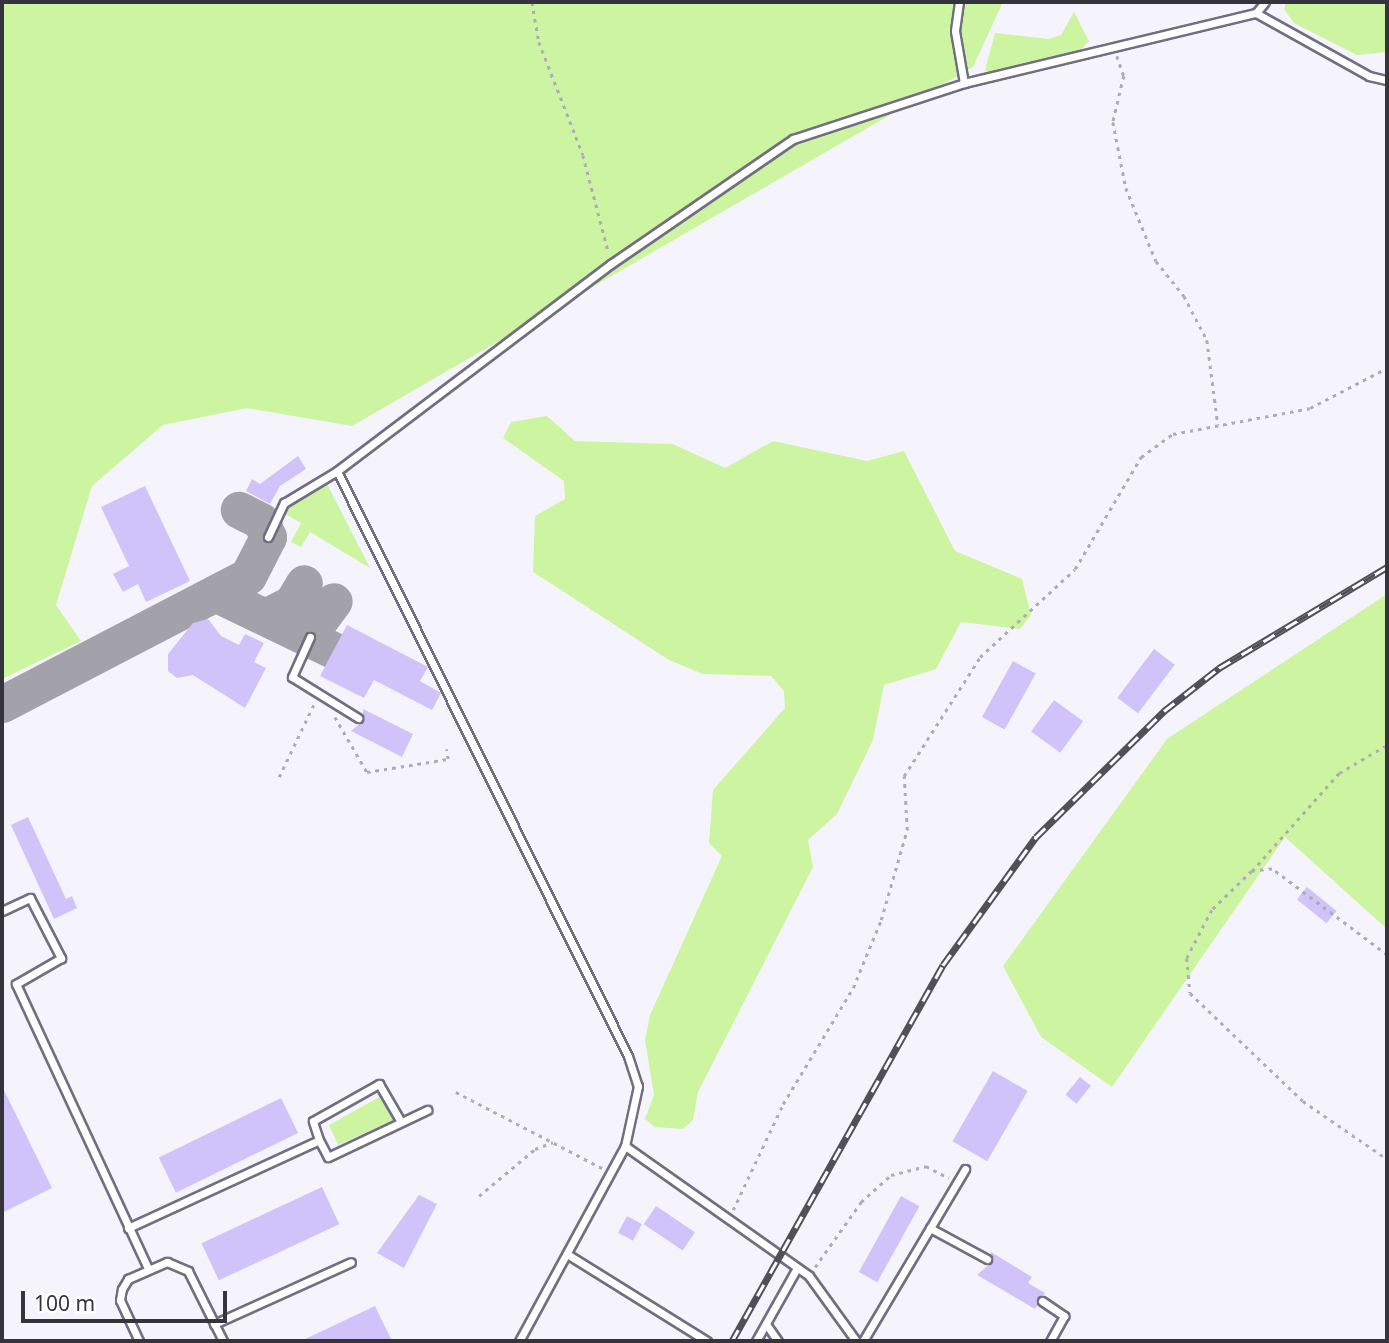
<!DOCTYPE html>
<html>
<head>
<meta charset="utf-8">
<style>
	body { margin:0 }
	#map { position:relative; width:1389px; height:1343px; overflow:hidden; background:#f5f4fc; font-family:"Noto Sans",sans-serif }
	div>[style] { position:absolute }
	.green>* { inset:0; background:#ccf4a1 }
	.taxiway>* { height:37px; margin:-18.5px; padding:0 18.5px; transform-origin:18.5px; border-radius:18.5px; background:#a3a2aa }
	.building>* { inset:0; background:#cfc3f9; transform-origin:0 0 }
	.path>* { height:2.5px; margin-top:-1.25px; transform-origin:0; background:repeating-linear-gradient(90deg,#aeadb5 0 3.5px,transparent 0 8.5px) }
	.roads { filter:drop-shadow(2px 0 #726e81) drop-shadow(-2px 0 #726e81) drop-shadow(0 2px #726e81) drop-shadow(0 -2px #726e81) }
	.service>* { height:7px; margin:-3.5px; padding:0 3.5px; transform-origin:3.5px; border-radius:3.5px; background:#fff }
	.rail>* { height:7px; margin-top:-3.5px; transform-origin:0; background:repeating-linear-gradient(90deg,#fff 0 13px,#514f57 0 26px); box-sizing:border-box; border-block:2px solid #514f57 }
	span { translate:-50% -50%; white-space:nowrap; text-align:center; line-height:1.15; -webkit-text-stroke:6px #fff; paint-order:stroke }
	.frame { position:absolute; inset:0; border:4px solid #35333b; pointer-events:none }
	.scale { position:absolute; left:21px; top:1291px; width:206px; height:32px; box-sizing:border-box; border:4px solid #35333b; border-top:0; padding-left:9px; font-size:21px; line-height:24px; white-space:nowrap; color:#35333b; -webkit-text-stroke:5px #fff; paint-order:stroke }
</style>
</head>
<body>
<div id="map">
	<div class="green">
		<i style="clip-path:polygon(2px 2px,1003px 2px,973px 67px,352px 426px,247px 408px,163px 425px,92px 486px,56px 605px,81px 641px,2px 679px)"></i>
		<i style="clip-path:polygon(1286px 2px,1387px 2px,1387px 52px,1357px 55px,1294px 23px,1284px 9px)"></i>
		<i style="clip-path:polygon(1074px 12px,1089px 41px,1071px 60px,996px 78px,985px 70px,995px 33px,1049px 39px,1061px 35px)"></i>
		<i style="clip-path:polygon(547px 416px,575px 441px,673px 444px,725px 468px,773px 441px,867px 461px,904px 451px,955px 551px,1022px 579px,1031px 615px,1020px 629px,961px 622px,936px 669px,884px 685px,873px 740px,837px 814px,808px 840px,813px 867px,698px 1092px,693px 1120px,683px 1129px,655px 1127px,645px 1119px,654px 1095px,645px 1040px,650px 1015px,722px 856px,709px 843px,713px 790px,785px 708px,784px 691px,771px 676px,703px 674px,669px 660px,533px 572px,535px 516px,565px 499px,564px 481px,503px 438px,511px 422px)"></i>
		<i style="clip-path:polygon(323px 476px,370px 568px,310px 532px,301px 547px,291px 542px,301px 523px,280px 511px,286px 499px)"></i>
		<i style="clip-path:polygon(1387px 594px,1387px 929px,1285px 837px,1112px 1087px,1041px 1037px,1003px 966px,1167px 739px)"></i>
		<i style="clip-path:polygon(381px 1096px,393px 1120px,338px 1145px,329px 1125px)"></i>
	</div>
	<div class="taxiway">
		<i style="left:217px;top:594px;width:129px;rotate:25.8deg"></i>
		<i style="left:267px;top:616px;width:28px;rotate:-27deg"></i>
		<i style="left:292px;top:603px;width:23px;rotate:-59deg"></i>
		<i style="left:296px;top:630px;width:28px;rotate:-26deg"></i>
		<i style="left:321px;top:618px;width:21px;rotate:-53deg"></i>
		<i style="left:2px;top:704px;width:277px;rotate:-27.5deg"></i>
		<i style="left:248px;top:576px;width:44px;rotate:-62.9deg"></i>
		<i style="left:268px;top:537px;width:17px;rotate:-114deg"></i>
		<i style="left:261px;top:521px;width:25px;rotate:-153deg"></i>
	</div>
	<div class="building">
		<i style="clip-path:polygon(298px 456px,306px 469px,280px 486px,270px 504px,246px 491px,252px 479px,260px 484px)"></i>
		<i style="clip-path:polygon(145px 486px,190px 581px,146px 602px,138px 584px,123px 592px,113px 574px,129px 566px,101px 507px)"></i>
		<i style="clip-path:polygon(208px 619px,221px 636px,239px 645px,245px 634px,264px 643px,254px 662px,266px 668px,245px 708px,193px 675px,177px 678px,168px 671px,168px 654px,193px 623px)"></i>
		<i style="clip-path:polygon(347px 625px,428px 667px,420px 681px,441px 693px,432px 710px,374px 680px,364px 698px,320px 676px)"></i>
		<i style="left:1154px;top:649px;width:26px;height:61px;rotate:37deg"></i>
		<i style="left:1013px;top:661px;width:26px;height:64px;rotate:29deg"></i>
		<i style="left:1054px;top:700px;width:36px;height:39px;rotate:36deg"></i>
		<i style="clip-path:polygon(363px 709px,413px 734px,402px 757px,351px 731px,363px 721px)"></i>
		<i style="clip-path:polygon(28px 817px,66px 899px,72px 896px,77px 908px,54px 919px,11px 825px)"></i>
		<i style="left:1307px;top:887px;width:38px;height:16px;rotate:39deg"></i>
		<i style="left:993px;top:1071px;width:40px;height:81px;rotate:30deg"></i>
		<i style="left:1080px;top:1077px;width:14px;height:23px;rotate:39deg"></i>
		<i style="clip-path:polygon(2px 1086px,52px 1188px,2px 1213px)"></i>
		<i style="left:281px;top:1098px;width:39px;height:136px;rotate:64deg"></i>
		<i style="left:322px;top:1187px;width:41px;height:133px;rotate:65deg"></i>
		<i style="clip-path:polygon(419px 1195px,437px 1204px,404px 1268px,377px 1253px)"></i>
		<i style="left:901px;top:1196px;width:21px;height:87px;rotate:29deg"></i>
		<i style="left:656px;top:1206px;width:47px;height:22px;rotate:34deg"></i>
		<i style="left:627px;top:1216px;width:17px;height:19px;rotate:28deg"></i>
		<i style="clip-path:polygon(991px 1252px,1032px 1277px,1028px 1283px,1045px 1293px,1035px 1309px,977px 1275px,992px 1262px)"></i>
		<i style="clip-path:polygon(375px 1306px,392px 1341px,301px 1341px)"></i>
	</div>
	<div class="path">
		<i style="left:532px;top:2px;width:41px;rotate:80.1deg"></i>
		<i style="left:539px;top:42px;width:121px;rotate:68.7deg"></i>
		<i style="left:583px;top:155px;width:102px;rotate:75.3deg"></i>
		<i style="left:1117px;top:56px;width:21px;rotate:71deg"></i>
		<i style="left:1124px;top:76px;width:47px;rotate:103.4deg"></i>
		<i style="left:1113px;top:122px;width:67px;rotate:78.9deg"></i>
		<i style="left:1126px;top:188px;width:79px;rotate:67.7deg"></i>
		<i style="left:1156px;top:261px;width:45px;rotate:51.3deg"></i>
		<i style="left:1184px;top:296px;width:50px;rotate:62.4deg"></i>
		<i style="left:1207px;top:340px;width:86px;rotate:82.6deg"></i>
		<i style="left:335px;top:717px;width:64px;rotate:59.8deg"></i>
		<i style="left:367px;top:772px;width:82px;rotate:-9.1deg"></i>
		<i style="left:448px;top:759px;width:10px;rotate:-101deg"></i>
		<i style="left:279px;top:777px;width:81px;rotate:-64.4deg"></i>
		<i style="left:1252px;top:871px;width:131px;rotate:-48.4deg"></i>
		<i style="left:1339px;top:773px;width:56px;rotate:-30.3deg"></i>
		<i style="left:1387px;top:955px;width:144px;rotate:-143.2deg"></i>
		<i style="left:1272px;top:869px;width:20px;rotate:174deg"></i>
		<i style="left:1252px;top:871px;width:56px;rotate:135.7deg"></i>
		<i style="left:1212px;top:910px;width:54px;rotate:117.5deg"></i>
		<i style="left:1187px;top:958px;width:35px;rotate:85deg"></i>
		<i style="left:1190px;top:993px;width:156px;rotate:43.7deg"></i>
		<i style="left:1303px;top:1101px;width:102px;rotate:34.6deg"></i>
		<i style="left:456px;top:1092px;width:165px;rotate:27.5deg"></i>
		<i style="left:479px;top:1196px;width:73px;rotate:-40deg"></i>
		<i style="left:535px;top:1149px;width:19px;rotate:-21deg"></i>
		<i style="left:733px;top:1210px;width:117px;rotate:-64.7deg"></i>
		<i style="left:783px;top:1104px;width:135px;rotate:-58.9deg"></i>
		<i style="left:853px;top:988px;width:74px;rotate:-67.6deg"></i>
		<i style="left:881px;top:920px;width:94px;rotate:-73.9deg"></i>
		<i style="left:907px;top:830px;width:54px;rotate:-93.2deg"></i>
		<i style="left:904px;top:776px;width:141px;rotate:-57.4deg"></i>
		<i style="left:980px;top:657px;width:129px;rotate:-42.8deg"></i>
		<i style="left:1075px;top:569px;width:130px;rotate:-59.5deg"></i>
		<i style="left:1141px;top:457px;width:39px;rotate:-36deg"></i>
		<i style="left:1173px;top:434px;width:139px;rotate:-10.7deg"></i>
		<i style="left:1310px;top:408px;width:87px;rotate:-27.5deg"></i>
		<i style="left:815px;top:1267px;width:80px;rotate:-54.7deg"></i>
		<i style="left:861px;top:1202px;width:40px;rotate:-42deg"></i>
		<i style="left:891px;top:1175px;width:36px;rotate:-14deg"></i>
		<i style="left:926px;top:1166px;width:26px;rotate:28deg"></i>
	</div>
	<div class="roads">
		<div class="service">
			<i style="left:959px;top:2px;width:29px;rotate:98deg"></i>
			<i style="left:955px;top:31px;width:53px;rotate:80.2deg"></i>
			<i style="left:1256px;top:13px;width:14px;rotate:-51deg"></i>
			<i style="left:337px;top:471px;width:653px;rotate:63.55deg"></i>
			<i style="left:628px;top:1056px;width:32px;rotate:72deg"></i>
			<i style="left:638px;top:1086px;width:61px;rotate:102.2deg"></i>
			<i style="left:625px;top:1146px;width:222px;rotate:118.5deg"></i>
			<i style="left:268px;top:537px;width:38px;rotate:-65deg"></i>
			<i style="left:284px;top:503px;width:62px;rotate:-31.1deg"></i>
			<i style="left:337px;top:471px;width:343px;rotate:-37.1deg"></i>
			<i style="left:611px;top:264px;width:221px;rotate:-34.5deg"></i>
			<i style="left:793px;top:139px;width:180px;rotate:-18.1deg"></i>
			<i style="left:964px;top:83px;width:300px;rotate:-13.5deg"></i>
			<i style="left:1256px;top:13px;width:129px;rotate:29.1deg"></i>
			<i style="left:1369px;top:76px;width:18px;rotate:13deg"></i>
			<i style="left:310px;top:637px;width:44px;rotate:114.2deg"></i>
			<i style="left:292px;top:677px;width:78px;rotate:31.8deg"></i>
			<i style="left:2px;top:911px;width:31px;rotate:-25deg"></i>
			<i style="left:30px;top:898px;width:68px;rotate:62.7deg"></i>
			<i style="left:61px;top:958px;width:52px;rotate:150deg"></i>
			<i style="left:16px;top:984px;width:314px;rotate:65.1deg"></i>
			<i style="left:319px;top:1140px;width:20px;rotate:-108deg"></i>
			<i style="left:313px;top:1121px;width:76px;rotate:-29.3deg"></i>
			<i style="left:379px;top:1084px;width:44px;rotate:59.9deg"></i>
			<i style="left:625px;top:1146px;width:225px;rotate:35.2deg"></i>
			<i style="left:809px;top:1276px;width:80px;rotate:54.1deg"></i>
			<i style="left:128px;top:1228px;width:210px;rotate:-24.7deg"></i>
			<i style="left:319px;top:1140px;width:19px;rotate:62deg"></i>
			<i style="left:328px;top:1157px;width:110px;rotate:-25.4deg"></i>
			<i style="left:930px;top:1228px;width:65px;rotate:28.5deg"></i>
			<i style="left:567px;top:1254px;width:165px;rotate:31.9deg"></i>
			<i style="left:1042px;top:1301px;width:27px;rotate:34deg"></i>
			<i style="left:1064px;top:1316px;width:29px;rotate:119deg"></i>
			<i style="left:214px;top:1324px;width:150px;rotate:-24.3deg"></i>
			<i style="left:766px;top:1324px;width:21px;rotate:55deg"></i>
			<i style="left:139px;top:1341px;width:45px;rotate:-114.9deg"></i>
			<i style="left:120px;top:1300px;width:11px;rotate:-80deg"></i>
			<i style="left:122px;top:1289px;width:12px;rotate:-59deg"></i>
			<i style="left:128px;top:1279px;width:43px;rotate:-23.6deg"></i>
			<i style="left:167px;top:1262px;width:23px;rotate:23deg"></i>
			<i style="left:188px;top:1271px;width:78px;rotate:63.4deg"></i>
			<i style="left:756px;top:1341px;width:84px;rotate:-60.7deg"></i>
			<i style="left:863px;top:1341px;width:200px;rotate:-59.3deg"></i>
		</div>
	</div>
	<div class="rail">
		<i style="left:732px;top:1341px;width:431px;rotate:-60.7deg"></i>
		<i style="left:943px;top:965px;width:158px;rotate:-54deg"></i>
		<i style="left:1036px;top:837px;width:180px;rotate:-44.5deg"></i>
		<i style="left:1164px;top:711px;width:70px;rotate:-38deg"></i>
		<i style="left:1219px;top:668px;width:196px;rotate:-31deg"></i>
	</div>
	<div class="frame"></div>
	<div class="scale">100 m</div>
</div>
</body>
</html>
